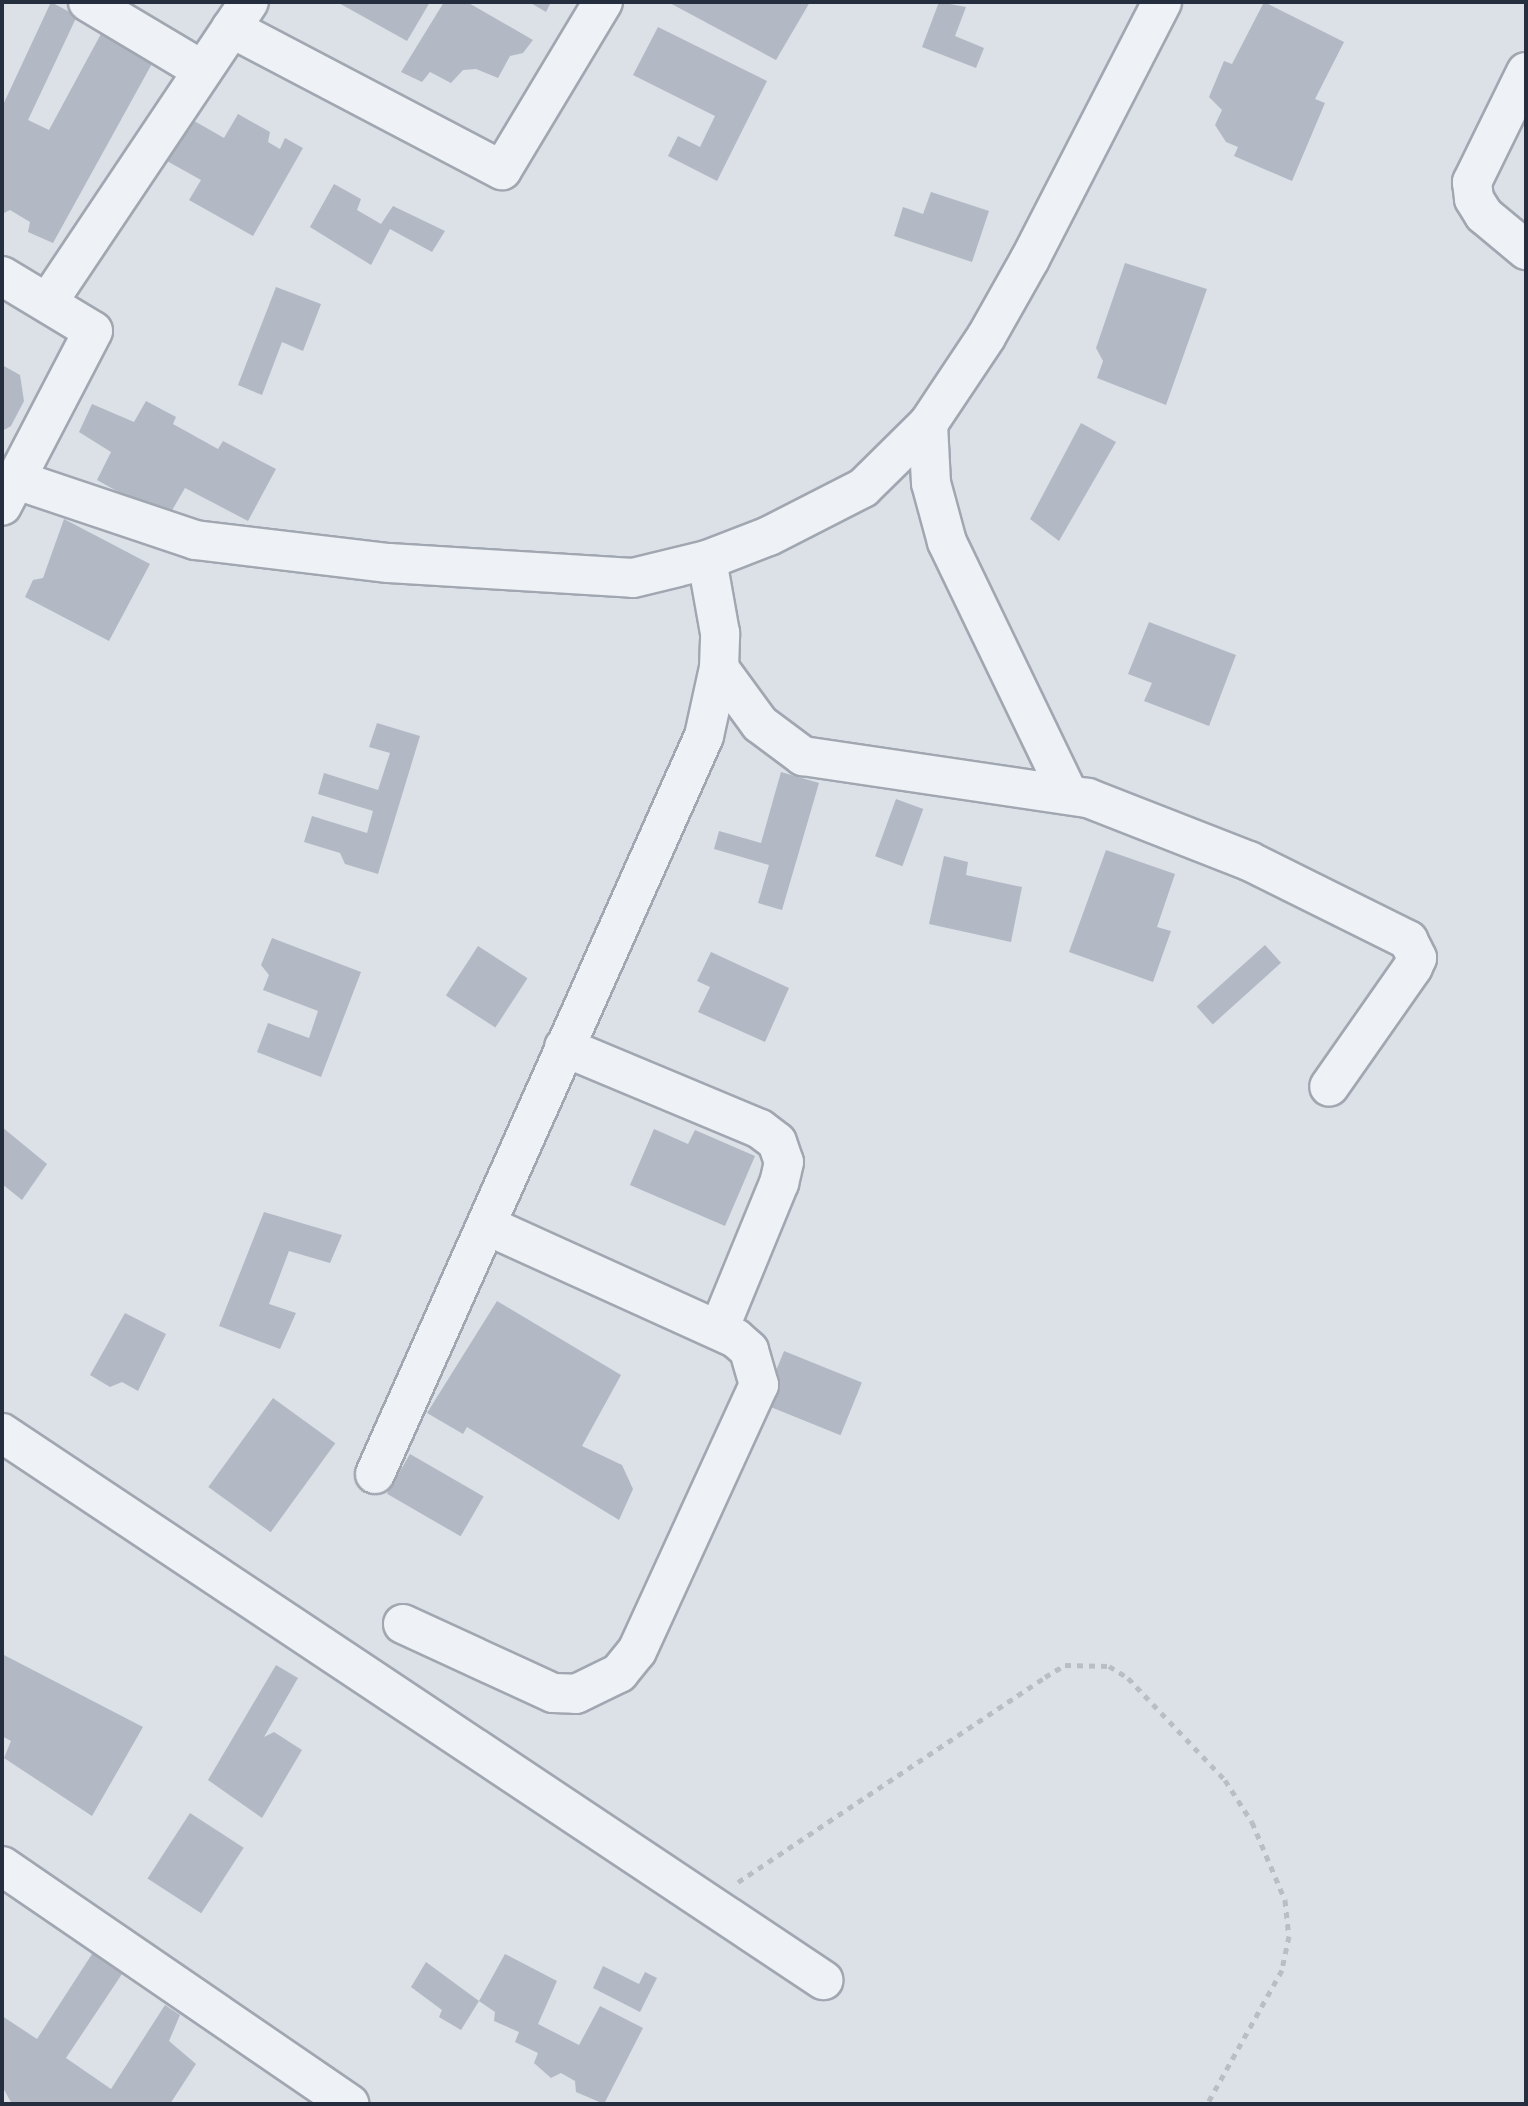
<!DOCTYPE html>
<html>
<head>
<meta charset="utf-8">
<style>
	body { margin:0 }
	#map { position:relative; width:1528px; height:2106px; overflow:hidden; background:#dce0e7; font-family:"Noto Sans",sans-serif }
	div>[style] { position:absolute }
	.building>* { inset:0; background:#b2b9c4; transform-origin:0 0 }
	.path>* { height:5px; margin-top:-2.5px; transform-origin:0; background:repeating-linear-gradient(90deg,#b9bec5 0 6px,transparent 0 12px) }
	.roads { filter:drop-shadow(2px 0 #a1a7b1) drop-shadow(-2px 0 #a1a7b1) drop-shadow(0 2px #a1a7b1) drop-shadow(0 -2px #a1a7b1) }
	.street>* { height:38px; margin:-19px; padding:0 19px; transform-origin:19px; border-radius:19px; background:#eef1f5 }
	span { translate:-50% -50%; white-space:nowrap; text-align:center; line-height:1.15; -webkit-text-stroke:7px #ebeff5; paint-order:stroke }
	.frame { position:absolute; inset:0; border:4px solid #242e3e; pointer-events:none }
</style>
</head>
<body>
<div id="map">
	<div class="building">
		<i style="clip-path:polygon(51px 2px,77px 16px,28px 120px,49px 130px,102px 32px,154px 60px,53px 243px,28px 232px,30px 222px,10px 210px,2px 214px,2px 107px)"></i>
		<i style="clip-path:polygon(337px 2px,430px 2px,407px 41px)"></i>
		<i style="clip-path:polygon(444px 2px,467px 2px,533px 40px,523px 53px,510px 56px,498px 78px,476px 69px,463px 70px,451px 83px,430px 72px,422px 82px,401px 72px)"></i>
		<i style="clip-path:polygon(529px 2px,551px 2px,546px 12px)"></i>
		<i style="clip-path:polygon(668px 2px,810px 2px,776px 60px)"></i>
		<i style="clip-path:polygon(939px 2px,966px 7px,955px 36px,984px 48px,976px 68px,922px 47px)"></i>
		<i style="clip-path:polygon(1264px 2px,1344px 42px,1315px 99px,1325px 103px,1292px 181px,1234px 156px,1238px 147px,1226px 142px,1215px 125px,1222px 110px,1209px 97px,1224px 61px,1232px 64px)"></i>
		<i style="clip-path:polygon(658px 27px,767px 81px,717px 181px,668px 156px,678px 136px,700px 147px,715px 116px,633px 75px)"></i>
		<i style="clip-path:polygon(238px 114px,270px 132px,268px 142px,280px 149px,285px 138px,303px 148px,253px 236px,189px 200px,201px 180px,167px 161px,189px 118px,224px 138px)"></i>
		<i style="clip-path:polygon(334px 184px,361px 199px,357px 210px,381px 224px,393px 206px,445px 231px,432px 252px,390px 229px,371px 265px,310px 227px)"></i>
		<i style="clip-path:polygon(931px 192px,989px 211px,972px 262px,894px 236px,903px 207px,923px 214px)"></i>
		<i style="clip-path:polygon(1125px 263px,1207px 289px,1166px 405px,1097px 378px,1103px 361px,1096px 348px)"></i>
		<i style="clip-path:polygon(276px 287px,321px 304px,303px 351px,282px 342px,262px 395px,238px 385px)"></i>
		<i style="clip-path:polygon(2px 365px,20px 375px,24px 401px,11px 426px,2px 431px)"></i>
		<i style="clip-path:polygon(146px 401px,176px 417px,173px 424px,218px 449px,223px 441px,276px 469px,248px 521px,185px 488px,167px 519px,97px 480px,111px 452px,79px 432px,92px 404px,134px 422px)"></i>
		<i style="clip-path:polygon(1081px 423px,1116px 442px,1059px 541px,1030px 519px)"></i>
		<i style="clip-path:polygon(64px 519px,150px 564px,109px 641px,25px 597px,33px 580px,43px 578px)"></i>
		<i style="clip-path:polygon(1149px 622px,1236px 655px,1209px 726px,1144px 701px,1152px 683px,1128px 674px)"></i>
		<i style="clip-path:polygon(377px 723px,420px 736px,378px 874px,345px 864px,340px 853px,304px 842px,312px 816px,367px 833px,373px 811px,318px 794px,324px 773px,378px 790px,390px 753px,369px 747px)"></i>
		<i style="clip-path:polygon(781px 772px,819px 783px,782px 910px,758px 903px,769px 865px,714px 849px,719px 831px,761px 843px)"></i>
		<i style="left:896px;top:799px;width:29px;height:61px;rotate:20deg"></i>
		<i style="clip-path:polygon(1106px 850px,1175px 874px,1157px 927px,1171px 931px,1153px 982px,1069px 952px)"></i>
		<i style="clip-path:polygon(944px 856px,968px 862px,966px 875px,1022px 887px,1011px 942px,929px 924px)"></i>
		<i style="clip-path:polygon(272px 938px,361px 972px,321px 1077px,257px 1052px,268px 1023px,309px 1038px,318px 1011px,263px 990px,269px 975px,261px 965px)"></i>
		<i style="left:1265px;top:945px;width:24px;height:92px;rotate:48deg"></i>
		<i style="left:478px;top:946px;width:59px;height:59px;rotate:33deg"></i>
		<i style="clip-path:polygon(711px 952px,789px 988px,765px 1042px,698px 1012px,710px 987px,697px 981px)"></i>
		<i style="clip-path:polygon(2px 1127px,47px 1164px,22px 1200px,2px 1184px)"></i>
		<i style="clip-path:polygon(654px 1129px,688px 1144px,695px 1130px,755px 1156px,725px 1226px,630px 1185px)"></i>
		<i style="clip-path:polygon(264px 1212px,342px 1235px,330px 1263px,289px 1251px,269px 1304px,296px 1313px,280px 1349px,219px 1326px)"></i>
		<i style="clip-path:polygon(497px 1301px,621px 1375px,582px 1446px,622px 1465px,633px 1489px,619px 1520px,467px 1427px,463px 1434px,427px 1413px)"></i>
		<i style="clip-path:polygon(125px 1313px,166px 1334px,138px 1391px,122px 1382px,110px 1387px,90px 1375px)"></i>
		<i style="left:784px;top:1351px;width:84px;height:57px;rotate:22deg"></i>
		<i style="left:273px;top:1398px;width:77px;height:110px;rotate:36deg"></i>
		<i style="left:410px;top:1454px;width:85px;height:46px;rotate:30deg"></i>
		<i style="clip-path:polygon(2px 1654px,143px 1727px,92px 1816px,4px 1758px,11px 1741px,2px 1736px)"></i>
		<i style="clip-path:polygon(276px 1665px,298px 1678px,264px 1737px,274px 1732px,302px 1750px,262px 1818px,208px 1780px)"></i>
		<i style="left:190px;top:1813px;width:64px;height:78px;rotate:33deg"></i>
		<i style="clip-path:polygon(94px 1951px,128px 1965px,66px 2058px,111px 2089px,165px 2005px,180px 2015px,169px 2041px,196px 2064px,170px 2104px,12px 2104px,2px 2086px,2px 2016px,37px 2039px)"></i>
		<i style="clip-path:polygon(505px 1954px,557px 1981px,538px 2024px,579px 2045px,600px 2006px,643px 2028px,604px 2104px,576px 2092px,575px 2081px,561px 2073px,551px 2078px,534px 2063px,538px 2053px,515px 2042px,519px 2032px,494px 2021px,495px 2012px,479px 2001px)"></i>
		<i style="clip-path:polygon(426px 1962px,479px 2001px,461px 2030px,439px 2017px,442px 2010px,411px 1987px)"></i>
		<i style="clip-path:polygon(603px 1966px,639px 1984px,645px 1972px,657px 1978px,640px 2012px,593px 1988px)"></i>
	</div>
	<div class="path">
		<i style="left:738px;top:1882px;width:369px;rotate:-33.7deg"></i>
		<i style="left:1045px;top:1677px;width:23px;rotate:-31deg"></i>
		<i style="left:1065px;top:1665px;width:44px;rotate:1.3deg"></i>
		<i style="left:1109px;top:1666px;width:22px;rotate:32deg"></i>
		<i style="left:1128px;top:1678px;width:141px;rotate:46.4deg"></i>
		<i style="left:1225px;top:1780px;width:50px;rotate:57.3deg"></i>
		<i style="left:1252px;top:1822px;width:85px;rotate:67.1deg"></i>
		<i style="left:1285px;top:1900px;width:36px;rotate:84deg"></i>
		<i style="left:1289px;top:1936px;width:35px;rotate:102deg"></i>
		<i style="left:1282px;top:1970px;width:154px;rotate:119.2deg"></i>
	</div>
	<div class="roads">
		<div class="street">
			<i style="left:88px;top:2px;width:133px;rotate:30.8deg"></i>
			<i style="left:231px;top:28px;width:306px;rotate:27.7deg"></i>
			<i style="left:502px;top:170px;width:196px;rotate:-59deg"></i>
			<i style="left:1526px;top:72px;width:123px;rotate:116.1deg"></i>
			<i style="left:1472px;top:182px;width:17px;rotate:83deg"></i>
			<i style="left:1474px;top:199px;width:19px;rotate:58deg"></i>
			<i style="left:1484px;top:215px;width:55px;rotate:39.8deg"></i>
			<i style="left:2px;top:276px;width:106px;rotate:31.1deg"></i>
			<i style="left:93px;top:331px;width:197px;rotate:117.5deg"></i>
			<i style="left:48px;top:302px;width:361px;rotate:-56.2deg"></i>
			<i style="left:928px;top:424px;width:59px;rotate:87.1deg"></i>
			<i style="left:931px;top:483px;width:61px;rotate:74.8deg"></i>
			<i style="left:947px;top:542px;width:279px;rotate:64.3deg"></i>
			<i style="left:17px;top:480px;width:188px;rotate:18.6deg"></i>
			<i style="left:195px;top:540px;width:195px;rotate:6.8deg"></i>
			<i style="left:389px;top:563px;width:244px;rotate:3.5deg"></i>
			<i style="left:633px;top:578px;width:76px;rotate:-13.7deg"></i>
			<i style="left:707px;top:560px;width:66px;rotate:-21.2deg"></i>
			<i style="left:769px;top:536px;width:106px;rotate:-27.1deg"></i>
			<i style="left:863px;top:488px;width:91px;rotate:-44.6deg"></i>
			<i style="left:928px;top:424px;width:105px;rotate:-56.3deg"></i>
			<i style="left:986px;top:337px;width:90px;rotate:-60.6deg"></i>
			<i style="left:1030px;top:259px;width:289px;rotate:-62.8deg"></i>
			<i style="left:719px;top:668px;width:69px;rotate:53.8deg"></i>
			<i style="left:760px;top:724px;width:54px;rotate:36.7deg"></i>
			<i style="left:803px;top:756px;width:288px;rotate:8.4deg"></i>
			<i style="left:1088px;top:798px;width:173px;rotate:21.4deg"></i>
			<i style="left:1249px;top:861px;width:178px;rotate:26.4deg"></i>
			<i style="left:1408px;top:940px;width:20px;rotate:63deg"></i>
			<i style="left:1417px;top:958px;width:10px;rotate:114deg"></i>
			<i style="left:1413px;top:967px;width:146px;rotate:125deg"></i>
			<i style="left:564px;top:1047px;width:212px;rotate:22.7deg"></i>
			<i style="left:760px;top:1129px;width:21px;rotate:37deg"></i>
			<i style="left:777px;top:1142px;width:21px;rotate:71deg"></i>
			<i style="left:784px;top:1162px;width:22px;rotate:103deg"></i>
			<i style="left:779px;top:1183px;width:158px;rotate:112.3deg"></i>
			<i style="left:2px;top:1433px;width:987px;rotate:33.67deg"></i>
			<i style="left:375px;top:1474px;width:808px;rotate:-65.97deg"></i>
			<i style="left:704px;top:736px;width:70px;rotate:-77.6deg"></i>
			<i style="left:719px;top:668px;width:35px;rotate:-88deg"></i>
			<i style="left:720px;top:633px;width:74px;rotate:-100.1deg"></i>
			<i style="left:403px;top:1624px;width:165px;rotate:24.7deg"></i>
			<i style="left:553px;top:1693px;width:23px;rotate:2deg"></i>
			<i style="left:576px;top:1694px;width:48px;rotate:-26deg"></i>
			<i style="left:619px;top:1673px;width:28px;rotate:-51deg"></i>
			<i style="left:637px;top:1651px;width:293px;rotate:-65.4deg"></i>
			<i style="left:759px;top:1385px;width:36px;rotate:-106deg"></i>
			<i style="left:749px;top:1350px;width:18px;rotate:-139deg"></i>
			<i style="left:735px;top:1338px;width:273px;rotate:-155.6deg"></i>
			<i style="left:2px;top:1866px;width:421px;rotate:34.4deg"></i>
		</div>
	</div>
	<div class="frame"></div>
</div>
</body>
</html>
